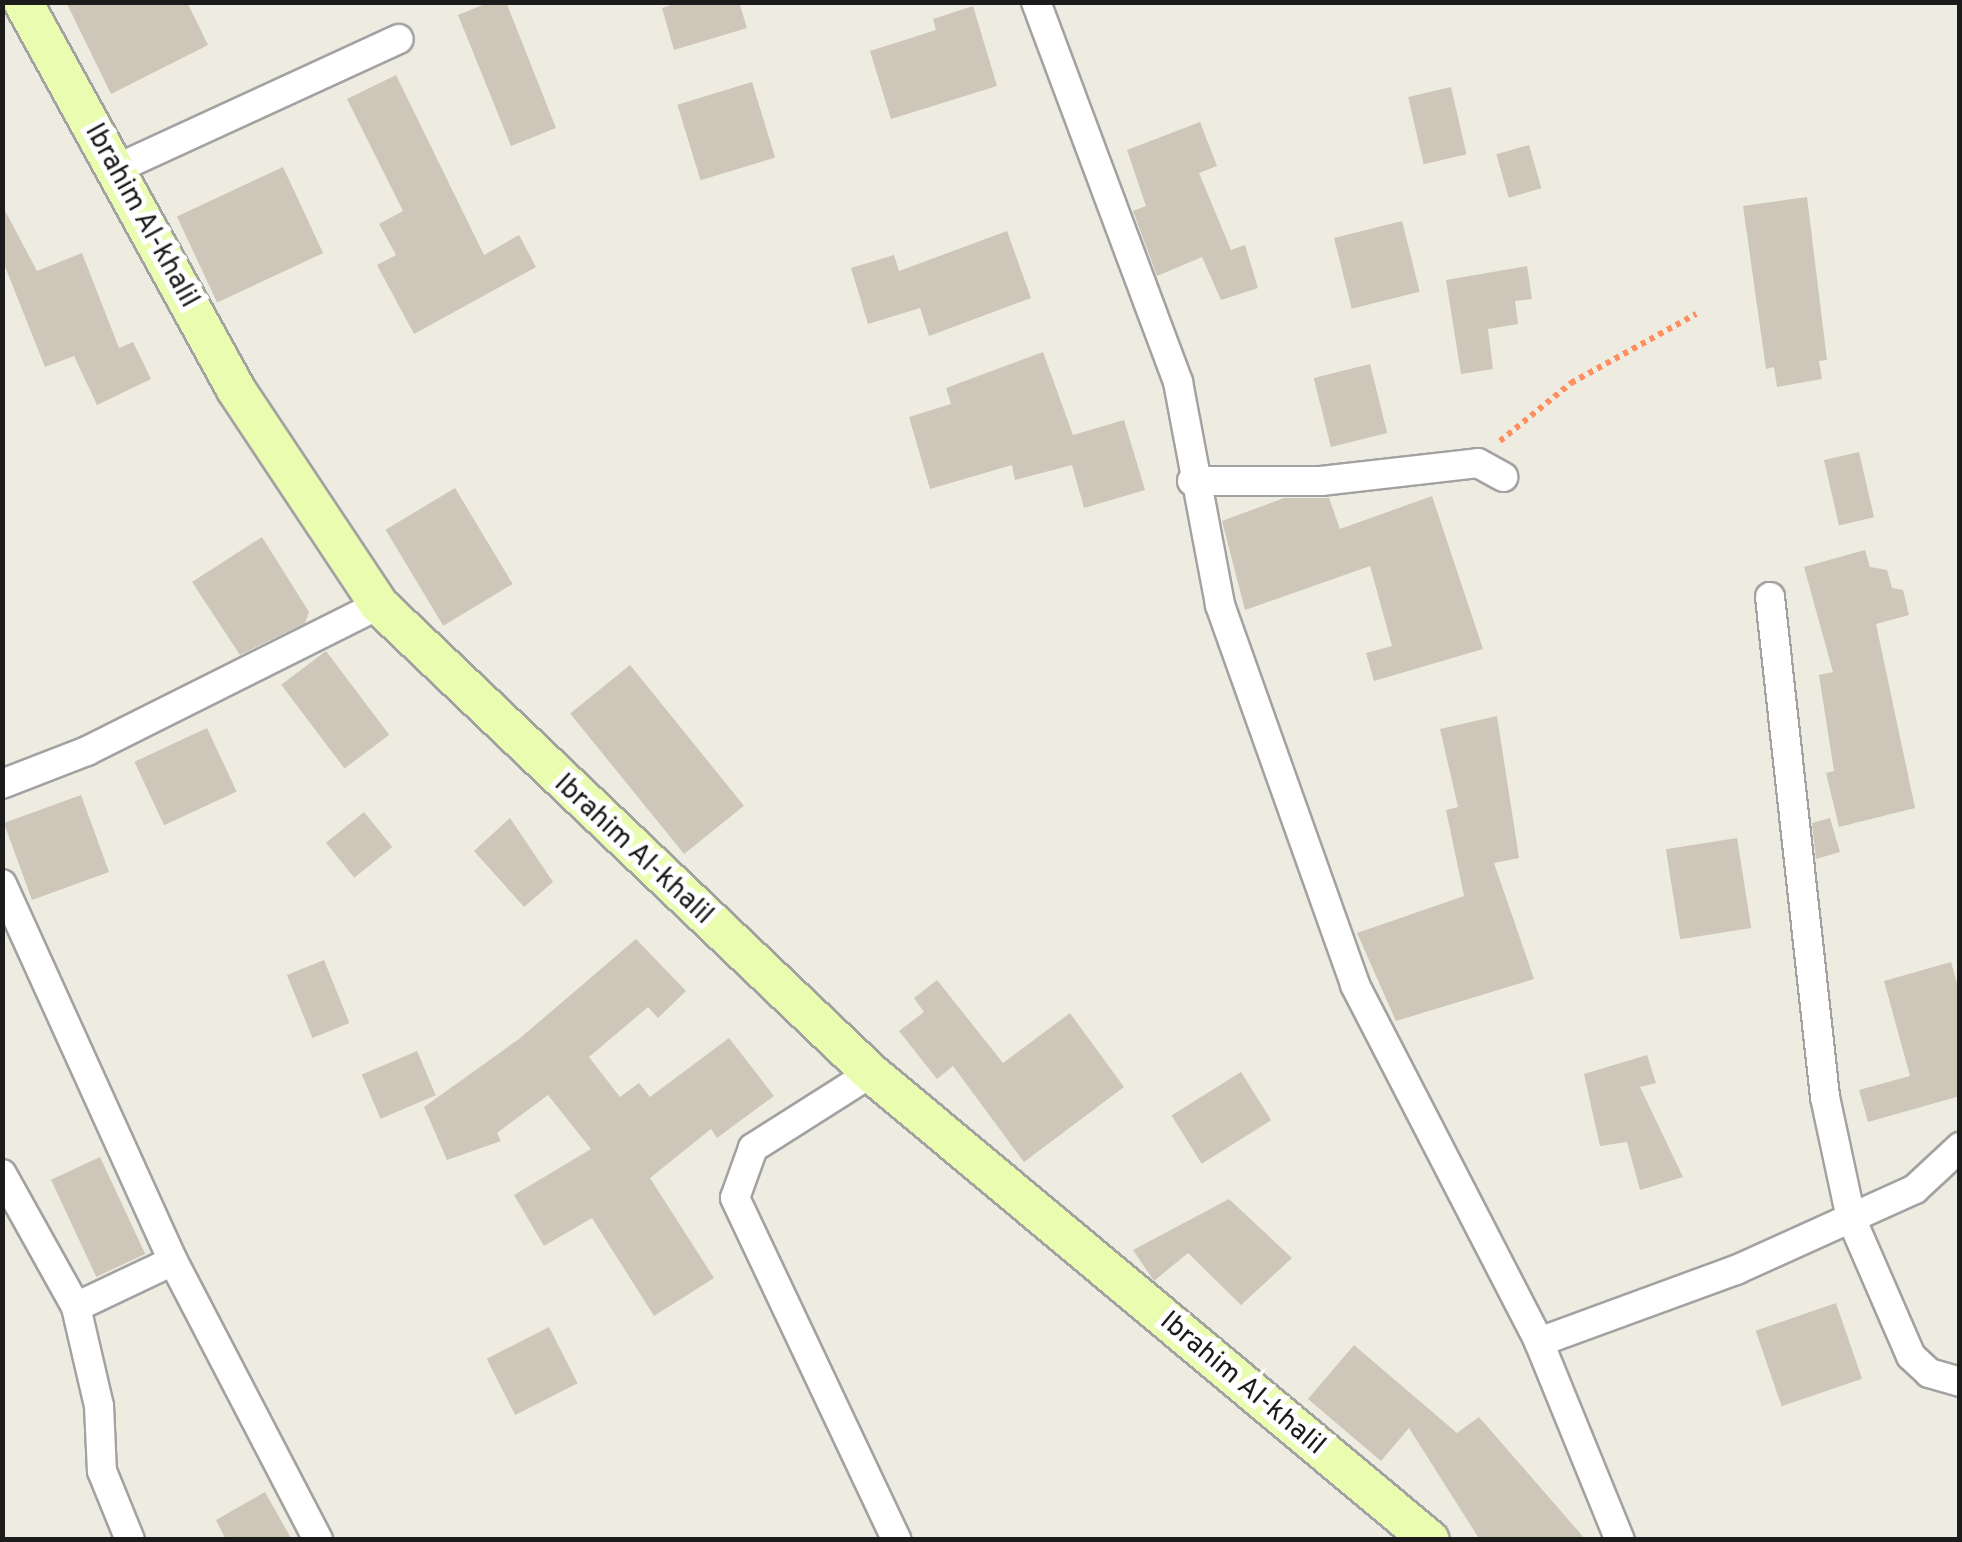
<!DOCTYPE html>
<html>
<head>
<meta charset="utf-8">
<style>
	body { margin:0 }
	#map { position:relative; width:1962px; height:1542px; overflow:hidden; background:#eeece0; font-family:Overpass,sans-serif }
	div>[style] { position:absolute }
	.building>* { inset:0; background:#cdc6b9; transform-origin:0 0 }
	.path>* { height:6px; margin-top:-3px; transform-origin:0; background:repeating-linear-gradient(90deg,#ff8f60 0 5px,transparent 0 10px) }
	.roads { filter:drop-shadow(2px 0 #a2a2a2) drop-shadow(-2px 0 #a2a2a2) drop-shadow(0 2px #a2a2a2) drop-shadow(0 -2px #a2a2a2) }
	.street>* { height:28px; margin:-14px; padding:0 14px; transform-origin:14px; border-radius:14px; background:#fff }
	.secondary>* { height:38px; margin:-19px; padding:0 19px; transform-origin:19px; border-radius:19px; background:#e9fcaf }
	span { translate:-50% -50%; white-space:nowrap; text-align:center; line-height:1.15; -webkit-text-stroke:10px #fff; paint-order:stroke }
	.street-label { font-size:28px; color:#1b1b1b }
	.frame { position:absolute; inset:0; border:5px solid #1b1b1b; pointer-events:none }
</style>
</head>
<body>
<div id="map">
	<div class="building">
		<i style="clip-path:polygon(66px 2px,187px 2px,208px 45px,111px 94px)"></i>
		<i style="clip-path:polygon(490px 2px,506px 2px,556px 128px,511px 146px,458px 15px)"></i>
		<i style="clip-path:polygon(680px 2px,739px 2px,747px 28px,674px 50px,662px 8px)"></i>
		<i style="clip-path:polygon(973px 6px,997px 86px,891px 119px,870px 51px,936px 30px,933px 19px)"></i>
		<i style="clip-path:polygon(396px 75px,484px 255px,519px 235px,536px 267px,414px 334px,377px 265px,396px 255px,379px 224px,403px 211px,347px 99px)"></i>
		<i style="left:752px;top:82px;width:79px;height:78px;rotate:73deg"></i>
		<i style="left:1451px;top:87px;width:69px;height:44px;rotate:77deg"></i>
		<i style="clip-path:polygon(1200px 122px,1217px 166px,1199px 173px,1231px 250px,1245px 245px,1258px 288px,1221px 300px,1202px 257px,1157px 276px,1133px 211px,1146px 206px,1127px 150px)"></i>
		<i style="left:1529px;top:145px;width:45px;height:34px;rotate:74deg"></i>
		<i style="left:283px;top:167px;width:95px;height:117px;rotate:65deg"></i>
		<i style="clip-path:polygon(1807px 197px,1827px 360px,1819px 361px,1822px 379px,1777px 387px,1774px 367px,1766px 369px,1743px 206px)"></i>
		<i style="clip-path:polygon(2px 205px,37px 271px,82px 253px,119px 348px,133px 342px,151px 379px,97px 405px,74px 356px,45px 367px,2px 259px)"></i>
		<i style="left:1402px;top:221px;width:73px;height:70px;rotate:76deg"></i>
		<i style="clip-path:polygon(1007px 231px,1031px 298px,929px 336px,920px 308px,868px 324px,851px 268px,894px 255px,899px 271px)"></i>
		<i style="clip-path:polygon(1527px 266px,1532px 299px,1515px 301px,1518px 324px,1488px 329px,1493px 369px,1461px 374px,1446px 280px)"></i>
		<i style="clip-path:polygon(1043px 352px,1073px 435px,1124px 420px,1145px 490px,1084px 508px,1072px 465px,1015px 480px,1012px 465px,930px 489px,909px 417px,951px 404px,946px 388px)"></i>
		<i style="left:1370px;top:364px;width:71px;height:58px;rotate:76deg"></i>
		<i style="left:1859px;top:452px;width:67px;height:36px;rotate:77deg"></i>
		<i style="left:455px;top:488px;width:112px;height:81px;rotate:59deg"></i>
		<i style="clip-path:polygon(1432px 496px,1483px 649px,1374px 681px,1366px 653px,1392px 646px,1370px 566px,1245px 610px,1222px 521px,1284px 498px,1329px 498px,1340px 529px)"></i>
		<i style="clip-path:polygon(262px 537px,309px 612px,305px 623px,240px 655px,192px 582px)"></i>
		<i style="clip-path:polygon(1865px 550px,1870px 567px,1887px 570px,1892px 588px,1903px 590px,1909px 615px,1876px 624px,1915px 808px,1839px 827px,1826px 773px,1834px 771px,1819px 675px,1833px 672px,1804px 567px)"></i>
		<i style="left:326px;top:651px;width:105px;height:56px;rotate:53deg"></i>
		<i style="left:630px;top:665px;width:181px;height:77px;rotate:51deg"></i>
		<i style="clip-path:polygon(1497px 716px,1519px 858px,1494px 863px,1534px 979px,1396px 1021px,1357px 933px,1464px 896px,1446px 810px,1458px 807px,1440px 729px)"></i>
		<i style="left:207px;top:728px;width:70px;height:80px;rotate:65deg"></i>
		<i style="left:81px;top:795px;width:82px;height:82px;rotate:70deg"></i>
		<i style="left:364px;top:812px;width:45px;height:49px;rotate:51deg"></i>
		<i style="clip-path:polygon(510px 818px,553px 882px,524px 907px,474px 851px)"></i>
		<i style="clip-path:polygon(1830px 818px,1840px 852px,1816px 859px,1812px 823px)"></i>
		<i style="left:1737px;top:838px;width:91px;height:72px;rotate:81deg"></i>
		<i style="clip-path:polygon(636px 939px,686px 991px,658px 1018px,648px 1007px,589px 1057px,620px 1097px,639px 1083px,650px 1097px,729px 1038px,774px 1096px,717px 1138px,711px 1129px,650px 1178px,714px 1278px,654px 1316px,592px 1218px,544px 1246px,514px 1195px,591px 1149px,548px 1095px,497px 1133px,501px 1141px,447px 1160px,424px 1107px,519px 1039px)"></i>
		<i style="left:324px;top:960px;width:68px;height:40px;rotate:68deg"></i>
		<i style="clip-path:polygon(1951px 962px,1960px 994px,1960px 1096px,1868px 1122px,1859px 1090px,1910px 1076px,1884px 981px)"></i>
		<i style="clip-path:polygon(937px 980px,1003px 1063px,1070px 1013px,1124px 1087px,1024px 1162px,953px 1066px,937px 1079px,899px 1031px,924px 1012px,914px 998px)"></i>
		<i style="left:417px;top:1051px;width:48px;height:60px;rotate:67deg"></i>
		<i style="clip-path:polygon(1647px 1055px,1656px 1083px,1640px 1087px,1683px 1177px,1640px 1190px,1627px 1142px,1600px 1146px,1584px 1074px)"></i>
		<i style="left:1241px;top:1072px;width:57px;height:82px;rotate:58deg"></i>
		<i style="left:100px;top:1157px;width:107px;height:54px;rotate:65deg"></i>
		<i style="clip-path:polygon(1229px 1199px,1292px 1258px,1241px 1305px,1188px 1253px,1154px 1281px,1133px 1250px)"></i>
		<i style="left:1836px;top:1303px;width:80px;height:85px;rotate:71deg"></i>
		<i style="left:549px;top:1327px;width:63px;height:70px;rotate:63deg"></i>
		<i style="clip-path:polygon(1354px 1345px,1457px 1433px,1479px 1417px,1586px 1540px,1480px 1540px,1409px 1428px,1381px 1461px,1308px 1399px)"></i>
		<i style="clip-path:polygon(265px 1492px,292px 1540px,226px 1540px,216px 1520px)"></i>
	</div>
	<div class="path">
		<i style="left:1500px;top:441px;width:92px;rotate:-39.2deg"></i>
		<i style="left:1571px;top:383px;width:143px;rotate:-28.9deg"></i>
	</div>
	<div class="roads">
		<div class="street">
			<i style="left:1036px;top:2px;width:406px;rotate:69.5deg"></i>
			<i style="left:1178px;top:382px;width:227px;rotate:79.3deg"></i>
			<i style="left:1220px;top:605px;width:403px;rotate:70.4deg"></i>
			<i style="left:1355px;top:985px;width:402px;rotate:62.7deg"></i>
			<i style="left:1539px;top:1342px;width:214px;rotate:67.8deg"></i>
			<i style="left:116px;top:169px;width:311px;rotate:-24.7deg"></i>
			<i style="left:1192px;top:481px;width:129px"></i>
			<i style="left:1321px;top:481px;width:158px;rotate:-6.5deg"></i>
			<i style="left:1478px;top:463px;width:29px;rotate:29deg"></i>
			<i style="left:1770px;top:597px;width:503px;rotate:83.72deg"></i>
			<i style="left:1825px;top:1097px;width:124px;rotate:77.9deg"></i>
			<i style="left:1851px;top:1218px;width:150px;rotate:66.5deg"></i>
			<i style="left:1911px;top:1356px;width:25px;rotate:43deg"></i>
			<i style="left:1929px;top:1373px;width:32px;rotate:16deg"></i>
			<i style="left:2px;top:784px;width:91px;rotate:-21.2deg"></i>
			<i style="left:87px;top:751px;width:326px;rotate:-26.6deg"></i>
			<i style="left:2px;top:884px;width:414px;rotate:65.6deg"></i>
			<i style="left:173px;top:1261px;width:314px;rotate:62.5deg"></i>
			<i style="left:871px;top:1073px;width:140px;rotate:147.6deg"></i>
			<i style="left:753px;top:1148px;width:53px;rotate:109.8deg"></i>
			<i style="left:735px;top:1198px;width:378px;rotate:64.7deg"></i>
			<i style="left:2px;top:1174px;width:152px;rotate:60.9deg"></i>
			<i style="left:76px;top:1307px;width:102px;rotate:76.9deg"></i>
			<i style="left:99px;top:1406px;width:65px;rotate:87.4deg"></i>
			<i style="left:102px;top:1471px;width:74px;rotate:67.9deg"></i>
			<i style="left:76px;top:1307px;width:107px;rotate:-25.4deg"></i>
			<i style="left:1539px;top:1342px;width:210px;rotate:-20.1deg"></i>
			<i style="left:1736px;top:1270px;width:196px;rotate:-24.3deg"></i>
			<i style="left:1915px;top:1189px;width:62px;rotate:-43deg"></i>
		</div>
		<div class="secondary">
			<i style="left:23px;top:2px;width:440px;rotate:61.2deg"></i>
			<i style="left:235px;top:388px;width:260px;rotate:56.4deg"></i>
			<i style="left:379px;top:605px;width:679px;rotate:43.57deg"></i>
			<i style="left:871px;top:1073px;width:728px;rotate:39.88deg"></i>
		</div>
	</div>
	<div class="street-label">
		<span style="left:141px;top:216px;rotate:61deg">Ibrahim Al-khalil</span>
		<span style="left:633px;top:850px;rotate:43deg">Ibrahim Al-khalil</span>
		<span style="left:1242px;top:1384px;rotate:40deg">Ibrahim Al-khalil</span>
	</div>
	<div class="frame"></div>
</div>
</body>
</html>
